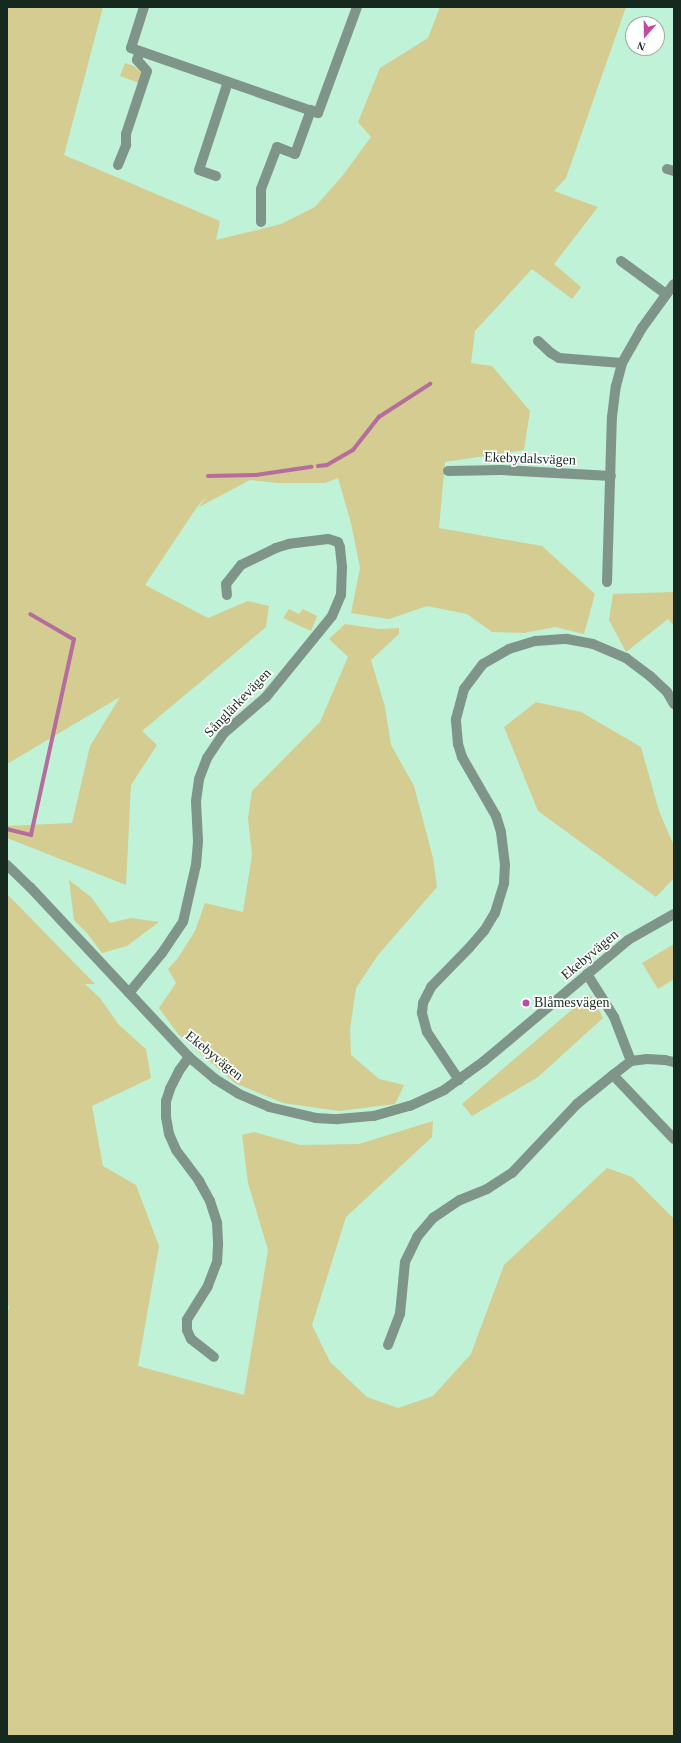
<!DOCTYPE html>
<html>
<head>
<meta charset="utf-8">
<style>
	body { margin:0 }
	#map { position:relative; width:681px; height:1743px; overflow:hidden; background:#bff2d7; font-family:Georgia,serif }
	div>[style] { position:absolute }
	.green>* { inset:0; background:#d4cc91 }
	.stream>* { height:3.5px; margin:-1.75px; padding:0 1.75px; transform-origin:1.75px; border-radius:1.75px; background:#b46d9c }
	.street>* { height:10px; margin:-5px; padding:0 5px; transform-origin:5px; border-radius:5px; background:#809589 }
	.dots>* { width:11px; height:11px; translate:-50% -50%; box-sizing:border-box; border:2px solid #fff; border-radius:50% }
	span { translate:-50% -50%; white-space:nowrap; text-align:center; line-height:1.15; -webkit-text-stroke:3.5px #fff; paint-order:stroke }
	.street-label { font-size:14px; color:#15291f }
	.poi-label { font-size:14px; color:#15291f }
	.left { translate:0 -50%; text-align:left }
	.frame { position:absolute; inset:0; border:8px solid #15291f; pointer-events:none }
	.north { position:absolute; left:625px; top:16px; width:40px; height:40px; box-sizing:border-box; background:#fff; border:1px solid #a1a9a5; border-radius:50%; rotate:200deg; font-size:11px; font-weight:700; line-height:16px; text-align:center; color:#15291f }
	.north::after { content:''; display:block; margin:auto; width:14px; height:18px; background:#c24a9e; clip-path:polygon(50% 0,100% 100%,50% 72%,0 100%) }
</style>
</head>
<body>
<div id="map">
	<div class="green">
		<i style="clip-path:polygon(7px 7px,103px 7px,64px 155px,220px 221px,216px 240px,281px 224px,315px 207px,343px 175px,371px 137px,358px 122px,380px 68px,428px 38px,440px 7px,626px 7px,566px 178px,554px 191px,598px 207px,554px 264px,581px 287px,572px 299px,532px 269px,475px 331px,471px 363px,492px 366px,530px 411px,524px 450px,445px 462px,439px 528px,542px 546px,595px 594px,584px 634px,555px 627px,524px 633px,492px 632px,467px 614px,427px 606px,389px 619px,351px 613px,360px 568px,351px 523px,338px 478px,325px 483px,278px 483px,250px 480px,199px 507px,208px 495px,197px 507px,145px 585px,208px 618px,248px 601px,269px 606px,266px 627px,142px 731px,157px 745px,131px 785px,126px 885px,7px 838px,7px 826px,72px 823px,90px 746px,120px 697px,7px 764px)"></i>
		<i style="clip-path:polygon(125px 63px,134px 66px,142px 73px,139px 83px,120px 76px)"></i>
		<i style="clip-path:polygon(674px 552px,674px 626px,668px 619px,626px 652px,609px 620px,613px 594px,673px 592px)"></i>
		<i style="clip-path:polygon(289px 609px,299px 614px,303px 609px,317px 616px,311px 631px,283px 618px)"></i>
		<i style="clip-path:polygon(345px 624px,379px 629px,399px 628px,399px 634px,371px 660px,385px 707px,391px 745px,414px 786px,433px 858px,437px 887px,378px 955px,356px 988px,350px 1029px,351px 1055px,379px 1079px,404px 1085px,395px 1104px,339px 1111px,283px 1103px,235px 1083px,178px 1034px,159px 1008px,176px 983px,168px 969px,178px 958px,195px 931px,205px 903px,243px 912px,252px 855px,248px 818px,252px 791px,320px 722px,348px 657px,329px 639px)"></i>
		<i style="clip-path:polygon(536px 702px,581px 712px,641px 747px,659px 811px,674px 846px,674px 878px,656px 897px,538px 811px,504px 727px)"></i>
		<i style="clip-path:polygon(69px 880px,91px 897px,110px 923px,131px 918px,159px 922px,127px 946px,102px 953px,87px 933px,74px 920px)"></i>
		<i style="clip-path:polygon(7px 894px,95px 984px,85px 984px,100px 998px,119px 1025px,146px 1049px,151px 1078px,92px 1106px,103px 1166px,136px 1185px,159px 1246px,138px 1366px,244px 1395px,268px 1250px,248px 1183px,242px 1135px,254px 1132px,300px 1145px,359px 1144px,433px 1121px,432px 1137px,346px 1217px,312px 1325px,330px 1362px,367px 1397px,398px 1408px,433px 1396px,471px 1354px,504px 1265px,607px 1168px,632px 1177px,674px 1219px,674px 1736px,7px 1736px,7px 1314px,9px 1307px,7px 1303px)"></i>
		<i style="clip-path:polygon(674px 944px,674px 979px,658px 989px,642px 963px)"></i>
		<i style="clip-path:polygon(589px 995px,593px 998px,603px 1018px,538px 1077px,472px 1116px,462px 1104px)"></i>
	</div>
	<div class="stream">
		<i style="left:318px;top:466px;width:9px;rotate:-6deg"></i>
		<i style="left:327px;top:465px;width:30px;rotate:-30deg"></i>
		<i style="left:353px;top:450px;width:42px;rotate:-51.8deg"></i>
		<i style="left:379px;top:417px;width:61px;rotate:-32.9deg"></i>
		<i style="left:208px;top:476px;width:48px;rotate:-1.2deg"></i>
		<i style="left:256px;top:475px;width:56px;rotate:-8.3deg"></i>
		<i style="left:7px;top:829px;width:25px;rotate:14deg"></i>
		<i style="left:31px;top:835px;width:200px;rotate:-77.6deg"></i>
		<i style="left:74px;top:640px;width:50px;rotate:-149.8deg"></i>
	</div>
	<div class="street">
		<i style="left:144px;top:7px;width:43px;rotate:107.6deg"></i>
		<i style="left:131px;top:48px;width:198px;rotate:19.2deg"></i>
		<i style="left:318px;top:113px;width:113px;rotate:-69.8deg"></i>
		<i style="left:118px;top:165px;width:22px;rotate:-68deg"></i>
		<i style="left:126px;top:145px;width:11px;rotate:-90deg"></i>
		<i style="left:126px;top:134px;width:66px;rotate:-71.6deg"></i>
		<i style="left:147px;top:71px;width:15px;rotate:-132deg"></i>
		<i style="left:137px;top:60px;width:9px;rotate:-72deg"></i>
		<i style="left:667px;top:169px;width:7px;rotate:16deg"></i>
		<i style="left:216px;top:176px;width:18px;rotate:-161deg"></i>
		<i style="left:199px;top:170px;width:93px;rotate:-71.8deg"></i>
		<i style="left:261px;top:222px;width:33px;rotate:-90deg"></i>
		<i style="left:261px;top:189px;width:45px;rotate:-69.1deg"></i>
		<i style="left:277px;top:147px;width:19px;rotate:21deg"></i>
		<i style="left:295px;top:154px;width:47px;rotate:-70deg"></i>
		<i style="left:621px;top:261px;width:56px;rotate:36.3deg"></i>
		<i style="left:538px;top:341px;width:18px;rotate:43deg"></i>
		<i style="left:551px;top:353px;width:9px;rotate:32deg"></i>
		<i style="left:559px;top:358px;width:63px;rotate:4.5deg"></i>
		<i style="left:448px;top:471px;width:53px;rotate:-1.1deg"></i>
		<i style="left:501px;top:470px;width:110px;rotate:3.1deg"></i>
		<i style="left:607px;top:582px;width:165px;rotate:-88.3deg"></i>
		<i style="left:612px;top:417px;width:31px;rotate:-83deg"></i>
		<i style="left:616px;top:386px;width:24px;rotate:-75deg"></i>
		<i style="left:622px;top:363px;width:40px;rotate:-60.3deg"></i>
		<i style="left:642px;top:328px;width:54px;rotate:-54deg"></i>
		<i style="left:7px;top:865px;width:32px;rotate:44deg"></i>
		<i style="left:30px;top:887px;width:233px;rotate:46.9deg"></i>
		<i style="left:189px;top:1057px;width:34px;rotate:40deg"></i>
		<i style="left:215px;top:1079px;width:28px;rotate:32deg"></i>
		<i style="left:239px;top:1094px;width:33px;rotate:23deg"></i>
		<i style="left:269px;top:1107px;width:48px;rotate:13.2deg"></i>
		<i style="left:316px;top:1118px;width:22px;rotate:3deg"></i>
		<i style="left:338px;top:1119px;width:36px;rotate:-5deg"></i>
		<i style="left:374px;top:1116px;width:37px;rotate:-16deg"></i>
		<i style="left:410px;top:1106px;width:38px;rotate:-25deg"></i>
		<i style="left:444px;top:1090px;width:49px;rotate:-35.9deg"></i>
		<i style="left:484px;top:1061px;width:188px;rotate:-40deg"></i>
		<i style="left:628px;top:940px;width:53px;rotate:-29.5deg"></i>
		<i style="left:587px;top:974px;width:51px;rotate:57.9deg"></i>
		<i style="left:614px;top:1017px;width:47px;rotate:68.9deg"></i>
		<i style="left:631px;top:1061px;width:16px;rotate:-7deg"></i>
		<i style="left:647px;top:1059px;width:18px;rotate:3deg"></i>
		<i style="left:665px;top:1060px;width:9px;rotate:13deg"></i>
		<i style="left:129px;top:993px;width:52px;rotate:-50.5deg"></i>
		<i style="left:162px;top:953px;width:37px;rotate:-56deg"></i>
		<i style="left:183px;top:922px;width:58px;rotate:-77.2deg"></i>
		<i style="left:196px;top:865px;width:24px;rotate:-85deg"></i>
		<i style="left:198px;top:841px;width:40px;rotate:-92.9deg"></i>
		<i style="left:196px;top:801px;width:22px;rotate:-82deg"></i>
		<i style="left:199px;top:779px;width:22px;rotate:-69deg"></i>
		<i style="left:207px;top:758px;width:29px;rotate:-56deg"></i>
		<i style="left:223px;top:734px;width:57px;rotate:-40.7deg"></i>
		<i style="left:266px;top:697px;width:104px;rotate:-50.8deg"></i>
		<i style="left:332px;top:616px;width:23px;rotate:-67deg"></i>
		<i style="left:341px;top:595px;width:28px;rotate:-88deg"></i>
		<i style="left:342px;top:567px;width:20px;rotate:-96deg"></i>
		<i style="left:340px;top:547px;width:5px;rotate:-112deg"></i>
		<i style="left:338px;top:542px;width:10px;rotate:-163deg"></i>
		<i style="left:328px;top:539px;width:39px;rotate:173deg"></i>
		<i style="left:289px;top:544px;width:14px;rotate:163deg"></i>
		<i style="left:276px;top:548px;width:39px;rotate:154deg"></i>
		<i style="left:241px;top:565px;width:24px;rotate:128deg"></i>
		<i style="left:226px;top:584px;width:11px;rotate:85deg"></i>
		<i style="left:189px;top:1057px;width:17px;rotate:126deg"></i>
		<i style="left:179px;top:1071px;width:20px;rotate:117deg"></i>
		<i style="left:170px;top:1089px;width:13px;rotate:108deg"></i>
		<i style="left:166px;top:1101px;width:16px;rotate:90deg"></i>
		<i style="left:166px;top:1117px;width:17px;rotate:80deg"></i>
		<i style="left:169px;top:1134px;width:17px;rotate:66deg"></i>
		<i style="left:176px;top:1150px;width:39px;rotate:53deg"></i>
		<i style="left:199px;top:1181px;width:23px;rotate:61deg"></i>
		<i style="left:210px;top:1201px;width:23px;rotate:72deg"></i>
		<i style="left:217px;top:1223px;width:22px;rotate:87deg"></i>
		<i style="left:218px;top:1245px;width:17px;rotate:93deg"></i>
		<i style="left:217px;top:1262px;width:26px;rotate:111deg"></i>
		<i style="left:208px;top:1286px;width:40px;rotate:122deg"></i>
		<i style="left:187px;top:1320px;width:10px;rotate:90deg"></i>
		<i style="left:187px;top:1330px;width:10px;rotate:66deg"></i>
		<i style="left:191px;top:1339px;width:29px;rotate:38deg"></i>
		<i style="left:613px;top:1075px;width:23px;rotate:-38deg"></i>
		<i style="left:459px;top:1080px;width:58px;rotate:-123.7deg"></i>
		<i style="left:427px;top:1032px;width:20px;rotate:-105deg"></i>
		<i style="left:422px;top:1013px;width:10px;rotate:-84deg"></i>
		<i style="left:423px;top:1003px;width:18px;rotate:-63deg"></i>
		<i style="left:431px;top:987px;width:54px;rotate:-45.7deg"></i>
		<i style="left:469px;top:948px;width:23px;rotate:-49deg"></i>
		<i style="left:484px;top:931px;width:21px;rotate:-59deg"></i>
		<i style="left:495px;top:913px;width:31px;rotate:-73deg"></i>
		<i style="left:504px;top:883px;width:18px;rotate:-87deg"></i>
		<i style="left:505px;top:865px;width:33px;rotate:-97deg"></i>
		<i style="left:501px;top:832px;width:17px;rotate:-107deg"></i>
		<i style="left:496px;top:816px;width:68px;rotate:-120deg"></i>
		<i style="left:462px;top:757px;width:14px;rotate:-107deg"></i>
		<i style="left:458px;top:744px;width:25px;rotate:-95deg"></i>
		<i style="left:456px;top:719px;width:31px;rotate:-75deg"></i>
		<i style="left:464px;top:689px;width:31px;rotate:-53deg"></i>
		<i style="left:483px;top:664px;width:30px;rotate:-30deg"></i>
		<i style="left:509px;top:649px;width:28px;rotate:-17deg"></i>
		<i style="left:536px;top:641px;width:31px;rotate:-4deg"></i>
		<i style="left:567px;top:639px;width:26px;rotate:11deg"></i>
		<i style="left:593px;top:644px;width:36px;rotate:23deg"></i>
		<i style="left:626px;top:658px;width:30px;rotate:37deg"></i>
		<i style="left:650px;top:676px;width:23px;rotate:43deg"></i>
		<i style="left:667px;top:692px;width:14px;rotate:60deg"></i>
		<i style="left:388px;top:1345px;width:33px;rotate:-69deg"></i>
		<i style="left:400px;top:1314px;width:52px;rotate:-84.5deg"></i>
		<i style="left:405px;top:1262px;width:28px;rotate:-64deg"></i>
		<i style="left:417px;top:1237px;width:25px;rotate:-50deg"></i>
		<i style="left:433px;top:1218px;width:32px;rotate:-34deg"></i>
		<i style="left:460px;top:1200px;width:29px;rotate:-22deg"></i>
		<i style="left:487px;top:1189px;width:30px;rotate:-33deg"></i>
		<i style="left:512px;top:1173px;width:95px;rotate:-46.7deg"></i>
		<i style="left:577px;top:1104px;width:46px;rotate:-38.9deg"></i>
		<i style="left:613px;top:1075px;width:88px;rotate:46.4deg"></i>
	</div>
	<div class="dots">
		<i style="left:526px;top:1003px;background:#c24a9e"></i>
	</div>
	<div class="street-label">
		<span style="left:530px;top:459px;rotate:2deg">Ekebydalsvägen</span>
		<span style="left:238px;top:703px;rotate:-46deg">Sånglärkevägen</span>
		<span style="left:590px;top:955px;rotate:-40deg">Ekebyvägen</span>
		<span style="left:214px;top:1056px;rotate:39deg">Ekebyvägen</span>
	</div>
	<div class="poi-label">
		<span class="left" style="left:534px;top:1003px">Blåmesvägen</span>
	</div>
	<div class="frame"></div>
	<div class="north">N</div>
</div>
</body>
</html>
